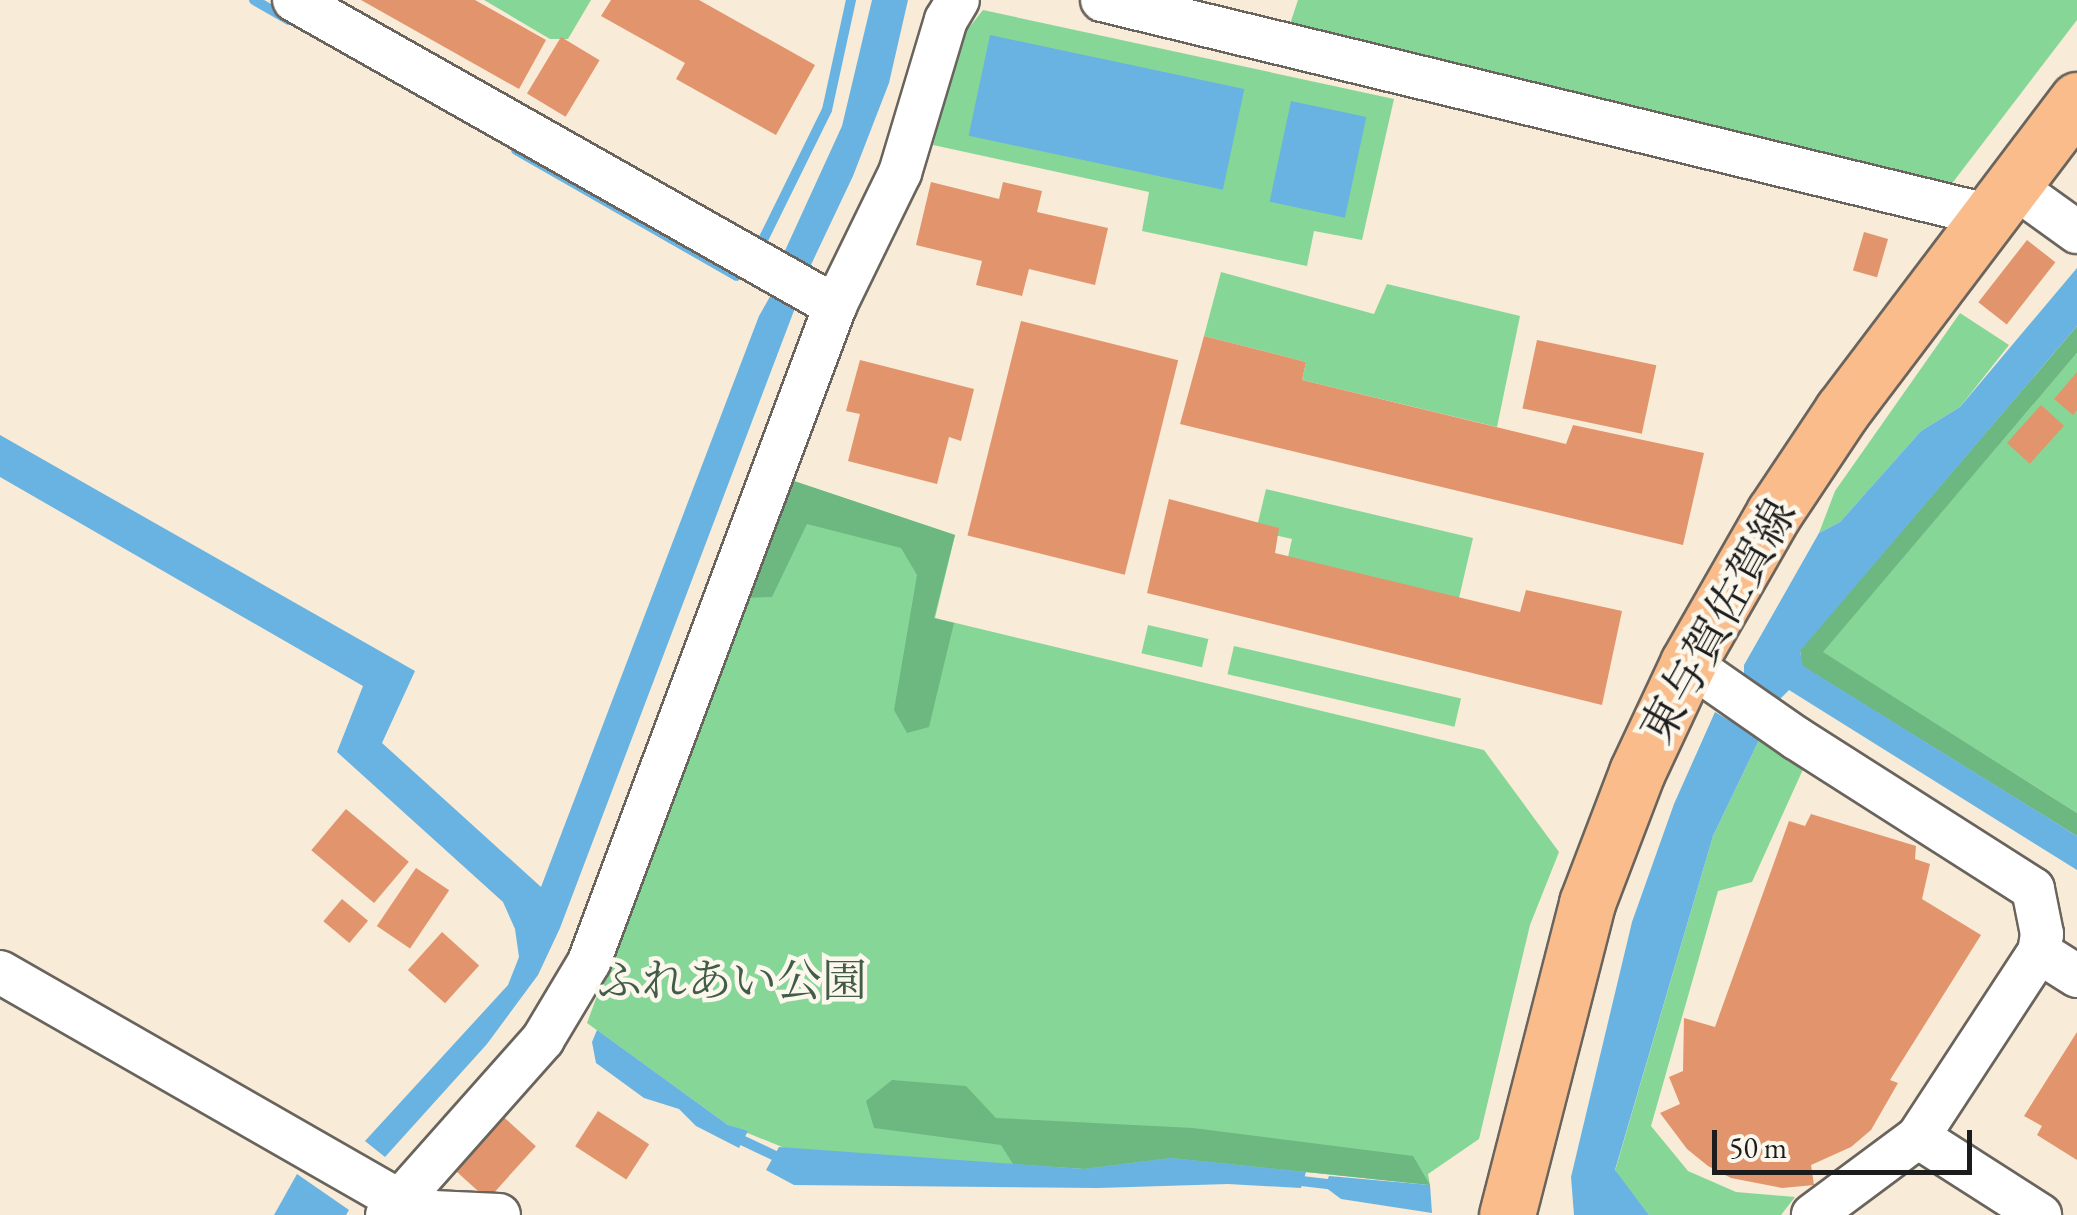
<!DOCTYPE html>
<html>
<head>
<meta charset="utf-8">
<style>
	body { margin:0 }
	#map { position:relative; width:2077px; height:1215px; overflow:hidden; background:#f8ebd7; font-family:"EB Garamond","Noto Serif JP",serif }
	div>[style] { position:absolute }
	.green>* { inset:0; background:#86d797; transform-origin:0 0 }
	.forest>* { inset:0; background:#6cb880 }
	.water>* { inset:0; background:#68b3e1; transform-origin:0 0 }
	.stream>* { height:10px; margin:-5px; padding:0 5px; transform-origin:5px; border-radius:5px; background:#68b3e1 }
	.building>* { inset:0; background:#e2946c; transform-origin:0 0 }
	.roads { filter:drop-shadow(2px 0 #69645d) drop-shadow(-2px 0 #69645d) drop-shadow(0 2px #69645d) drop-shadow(0 -2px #69645d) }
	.minor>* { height:42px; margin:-21px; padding:0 21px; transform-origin:21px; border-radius:21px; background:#fff }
	.major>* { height:55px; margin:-27.5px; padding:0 27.5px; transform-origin:27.5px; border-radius:27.5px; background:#f9bc8a }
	span { translate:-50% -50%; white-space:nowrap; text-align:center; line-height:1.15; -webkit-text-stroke:9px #fbf7ec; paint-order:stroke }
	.street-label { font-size:45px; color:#1c1c1c }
	.park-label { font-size:45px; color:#415d47 }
	.scale { position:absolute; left:1712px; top:1130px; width:260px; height:45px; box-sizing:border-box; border:5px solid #1c1c1c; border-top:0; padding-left:12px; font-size:30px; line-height:35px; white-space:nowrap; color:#1c1c1c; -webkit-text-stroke:8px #fbf7ec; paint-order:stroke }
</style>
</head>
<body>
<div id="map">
	<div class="green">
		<i style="clip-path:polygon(484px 0,591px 0,568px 39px,550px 39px)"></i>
		<i style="clip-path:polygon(1298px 0,2077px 0,2077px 20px,1947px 190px,1288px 30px)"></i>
		<i style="clip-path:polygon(983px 10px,1394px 99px,1362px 240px,1314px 231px,1307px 266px,1142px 231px,1149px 192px,933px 145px,963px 35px)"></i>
		<i style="clip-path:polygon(1221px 272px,1374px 314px,1387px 284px,1520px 316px,1497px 427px,1302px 380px,1306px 362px,1204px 336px)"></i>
		<i style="clip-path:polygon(1960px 313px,2009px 345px,1960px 407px,1921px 431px,1840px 522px,1819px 533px,1835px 491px)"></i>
		<i style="clip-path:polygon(2077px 353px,2077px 813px,1822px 652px)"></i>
		<i style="clip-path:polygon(788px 479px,955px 535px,935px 618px,1484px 750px,1559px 852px,1530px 925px,1479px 1139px,1428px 1174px,1430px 1185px,1306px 1172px,1084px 1169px,792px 1151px,728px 1125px,587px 1023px)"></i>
		<i style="clip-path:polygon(1266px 489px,1473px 538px,1459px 598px,1288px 557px,1292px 539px,1256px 531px)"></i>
		<i style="left:1148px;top:625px;width:62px;height:29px;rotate:13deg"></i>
		<i style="left:1234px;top:646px;width:233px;height:29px;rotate:13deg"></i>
		<i style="clip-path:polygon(1760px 738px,1805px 765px,1752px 882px,1718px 891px,1651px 1126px,1688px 1171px,1736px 1192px,1795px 1197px,1781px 1215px,1649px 1215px,1615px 1171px,1713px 836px)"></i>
	</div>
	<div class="forest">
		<i style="clip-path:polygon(2077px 326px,2077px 353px,1823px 652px,2077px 813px,2077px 836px,1802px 666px,1800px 650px)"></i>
		<i style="clip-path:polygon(788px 479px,955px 535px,934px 618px,954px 623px,929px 727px,907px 733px,894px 710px,917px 575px,901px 548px,807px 524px,772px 597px,744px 598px)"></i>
		<i style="clip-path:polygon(892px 1080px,966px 1086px,996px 1118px,1193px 1128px,1413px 1156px,1430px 1185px,1171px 1158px,1084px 1169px,1013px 1164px,1001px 1145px,874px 1128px,866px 1101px)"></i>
	</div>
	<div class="water">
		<i style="clip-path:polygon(872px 0,908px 0,889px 83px,853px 176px,809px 269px,783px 255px,842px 126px)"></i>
		<i style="left:990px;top:35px;width:260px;height:103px;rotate:12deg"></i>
		<i style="left:1291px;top:101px;width:77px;height:103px;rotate:12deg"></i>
		<i style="clip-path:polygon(2077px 268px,2077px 326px,1800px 651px,1803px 666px,2077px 836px,2077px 870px,1789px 690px,1778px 701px,1744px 680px,1744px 665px,1819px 533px,1840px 522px,1921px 431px,1960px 407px)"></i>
		<i style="clip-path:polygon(772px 293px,795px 308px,560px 928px,538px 975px,487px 1044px,385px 1157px,365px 1141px,508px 985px,519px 957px,515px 929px,503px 902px,337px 752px,363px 686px,0 477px,0 435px,415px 671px,382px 743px,541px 887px,759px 316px)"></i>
		<i style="clip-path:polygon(1715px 712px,1760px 738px,1713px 836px,1615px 1170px,1649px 1215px,1574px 1215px,1571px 1177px,1632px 922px,1674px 804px)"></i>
		<i style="clip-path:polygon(597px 1030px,728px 1125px,748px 1131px,739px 1148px,696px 1126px,679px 1109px,644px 1098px,596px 1063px,592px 1042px)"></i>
		<i style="clip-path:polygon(779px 1147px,1084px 1169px,1171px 1158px,1306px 1172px,1301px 1188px,1228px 1184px,1098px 1188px,794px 1185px,766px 1170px)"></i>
		<i style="clip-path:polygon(297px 1174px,349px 1210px,346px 1215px,274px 1215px)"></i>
		<i style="clip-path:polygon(1329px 1176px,1430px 1185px,1432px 1213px,1341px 1199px,1325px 1187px)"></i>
	</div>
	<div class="stream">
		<i style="left:254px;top:0;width:40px;rotate:29.7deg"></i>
		<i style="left:516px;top:150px;width:254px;rotate:29.7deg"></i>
		<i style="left:761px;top:244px;width:149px;rotate:-63.8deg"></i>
		<i style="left:827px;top:110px;width:113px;rotate:-77.7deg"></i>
		<i style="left:731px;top:1135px;width:59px;rotate:25.3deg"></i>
		<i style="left:1293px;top:1180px;width:43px;rotate:6.6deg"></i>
	</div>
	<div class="building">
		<i style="clip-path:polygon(361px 0,475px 0,546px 40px,519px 89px)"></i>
		<i style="clip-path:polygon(611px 0,699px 0,815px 65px,776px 135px,676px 79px,685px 63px,601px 16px)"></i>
		<i style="left:561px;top:37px;width:45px;height:66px;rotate:31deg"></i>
		<i style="clip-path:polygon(931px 182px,999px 199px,1003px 182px,1042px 191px,1037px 212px,1108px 228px,1095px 285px,1029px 269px,1022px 296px,976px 285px,982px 261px,916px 245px)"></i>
		<i style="left:1864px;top:232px;width:25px;height:40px;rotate:16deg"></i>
		<i style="left:2027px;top:240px;width:36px;height:79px;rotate:38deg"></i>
		<i style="left:1021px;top:321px;width:162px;height:221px;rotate:14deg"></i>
		<i style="clip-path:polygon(1204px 336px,1306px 362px,1302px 380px,1566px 444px,1573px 425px,1704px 453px,1683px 545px,1180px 424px)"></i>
		<i style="left:1537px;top:340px;width:122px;height:70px;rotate:12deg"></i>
		<i style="clip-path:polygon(860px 360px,974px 389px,961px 441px,949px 437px,937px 484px,848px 461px,860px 414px,846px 411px)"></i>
		<i style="clip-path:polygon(2077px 372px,2077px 410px,2073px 415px,2054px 399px)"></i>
		<i style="left:2041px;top:405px;width:31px;height:51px;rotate:42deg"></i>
		<i style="clip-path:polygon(1169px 499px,1279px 528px,1275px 553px,1520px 612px,1526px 590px,1622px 611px,1602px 705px,1147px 593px)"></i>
		<i style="left:346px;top:809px;width:82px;height:54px;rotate:40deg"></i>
		<i style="clip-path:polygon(1811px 814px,1916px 846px,1915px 859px,1930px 864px,1922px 899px,1981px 935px,1890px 1080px,1898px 1083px,1871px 1130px,1851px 1147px,1811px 1165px,1814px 1185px,1782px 1188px,1731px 1178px,1708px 1166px,1687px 1149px,1660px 1113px,1680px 1104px,1669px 1077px,1683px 1071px,1684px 1018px,1715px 1027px,1789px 821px,1805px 826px)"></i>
		<i style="left:416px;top:868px;width:40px;height:70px;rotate:34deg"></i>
		<i style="left:342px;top:899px;width:34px;height:29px;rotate:40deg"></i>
		<i style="left:442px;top:932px;width:50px;height:51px;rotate:42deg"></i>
		<i style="clip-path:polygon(2077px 1032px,2077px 1160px,2037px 1135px,2042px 1126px,2024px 1116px)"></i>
		<i style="left:598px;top:1111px;width:61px;height:42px;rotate:33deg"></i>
		<i style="left:498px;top:1112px;width:51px;height:72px;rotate:42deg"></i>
	</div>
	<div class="roads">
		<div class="minor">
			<i style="left:294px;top:0;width:622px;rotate:29.49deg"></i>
			<i style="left:1102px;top:0;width:915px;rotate:13.66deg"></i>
			<i style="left:2013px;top:186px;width:79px;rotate:35.7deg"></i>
			<i style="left:1688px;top:663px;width:131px;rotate:34.8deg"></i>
			<i style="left:1796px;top:738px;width:281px;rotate:32.5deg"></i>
			<i style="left:2033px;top:889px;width:46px;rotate:78.7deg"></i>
			<i style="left:2042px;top:934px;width:18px;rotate:99deg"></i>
			<i style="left:2039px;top:952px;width:221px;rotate:123.2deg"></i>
			<i style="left:1918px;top:1137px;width:131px;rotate:143.4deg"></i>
			<i style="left:2039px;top:952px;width:45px;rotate:32.3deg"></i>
			<i style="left:0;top:972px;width:459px;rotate:29.8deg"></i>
			<i style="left:398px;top:1200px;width:37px;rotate:19deg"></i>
			<i style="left:433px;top:1212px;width:66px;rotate:2.6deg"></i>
			<i style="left:1918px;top:1137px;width:145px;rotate:32.6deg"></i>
			<i style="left:387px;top:1215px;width:235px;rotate:-48.4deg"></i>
			<i style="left:543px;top:1039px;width:90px;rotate:-59.1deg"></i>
			<i style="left:589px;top:962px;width:701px;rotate:-69.44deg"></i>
			<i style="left:835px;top:306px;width:148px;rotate:-64deg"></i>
			<i style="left:900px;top:173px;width:160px;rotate:-73.3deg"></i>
			<i style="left:946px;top:20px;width:23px;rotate:-59deg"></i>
		</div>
		<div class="major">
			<i style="left:1507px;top:1215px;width:322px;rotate:-75.6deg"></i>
			<i style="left:1587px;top:903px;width:140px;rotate:-69.1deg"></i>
			<i style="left:1637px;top:772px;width:120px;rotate:-64.9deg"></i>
			<i style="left:1688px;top:663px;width:173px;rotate:-60.2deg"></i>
			<i style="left:1774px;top:513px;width:123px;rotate:-56.3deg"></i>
			<i style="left:1842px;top:411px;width:390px;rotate:-52.9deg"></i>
		</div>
	</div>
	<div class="street-label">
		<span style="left:1718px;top:621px;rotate:-61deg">東与賀佐賀線</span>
	</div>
	<div class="park-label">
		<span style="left:732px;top:981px">ふれあい公園</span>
	</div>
	<div class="scale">50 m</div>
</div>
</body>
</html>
